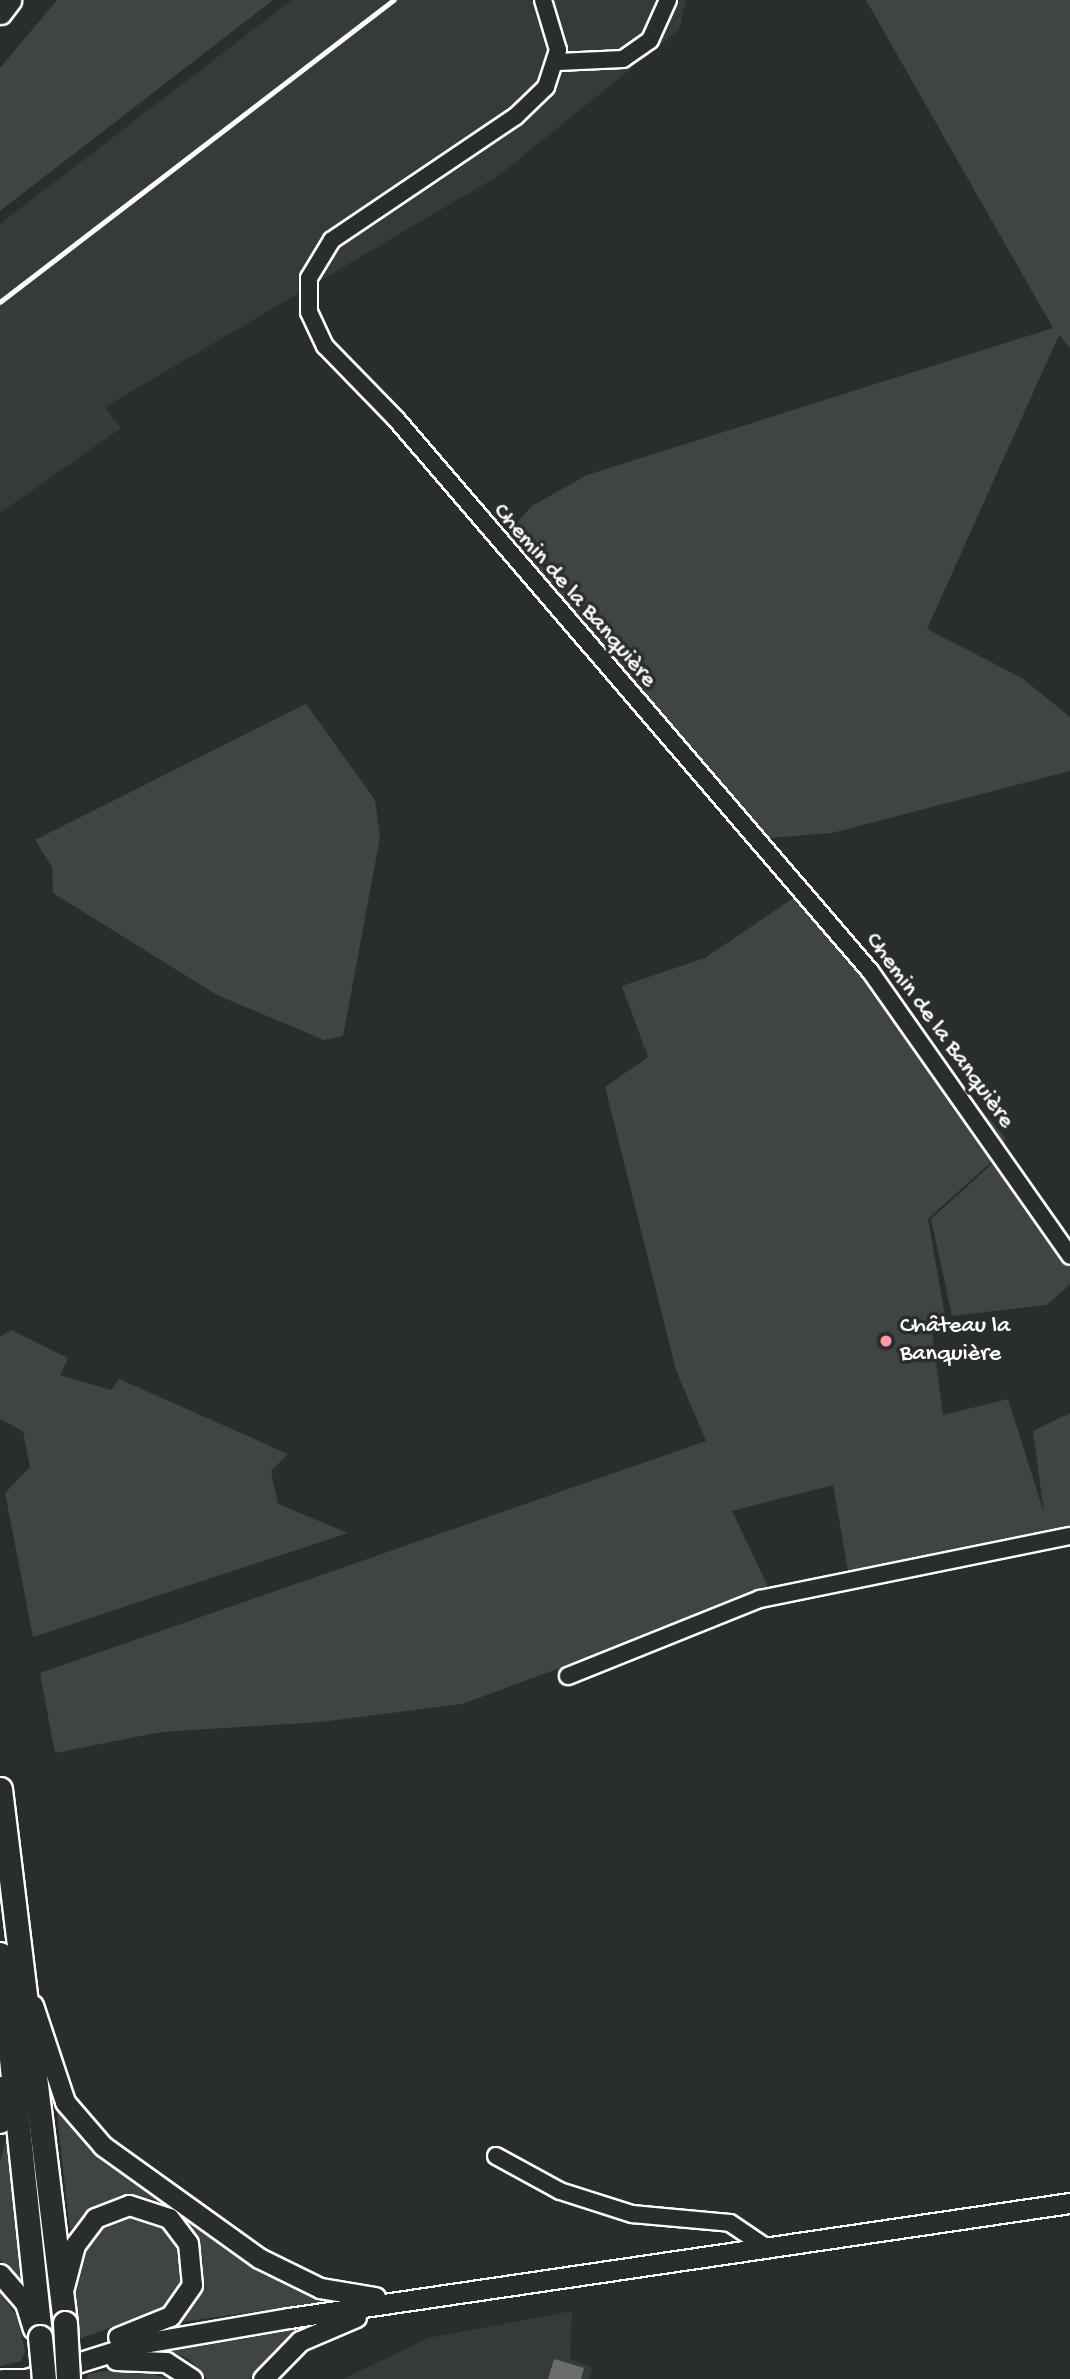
<!DOCTYPE html>
<html>
<head>
<meta charset="utf-8">
<style>
	body { margin:0 }
	#map { position:relative; width:1070px; height:2379px; overflow:hidden; background:#2a2d2e; font-family:"Gochi Hand",sans-serif }
	div>[style] { position:absolute }
	.built>* { inset:0; background:#373a3b }
	.green>* { inset:0; background:#414445 }
	.water>* { inset:0; background:#6a6c6d }
	.roads { filter:drop-shadow(2px 0 #fff) drop-shadow(-2px 0 #fff) drop-shadow(0 2px #fff) drop-shadow(0 -2px #fff) }
	.minor>* { height:16px; margin:-8px; padding:0 8px; transform-origin:8px; border-radius:8px; background:#2a2d2e }
	.major>* { height:19px; margin:-9.5px; padding:0 9.5px; transform-origin:9.5px; border-radius:9.5px; background:#2a2d2e }
	.highway>* { height:23px; margin:-11.5px; padding:0 11.5px; transform-origin:11.5px; border-radius:11.5px; background:#2a2d2e }
	.rail>* { height:4.5px; margin:-2.25px; padding:0 2.25px; transform-origin:2.25px; border-radius:2.25px; background:#fff }
	.bridges { filter:drop-shadow(2px 0 #fff) drop-shadow(-2px 0 #fff) drop-shadow(0 2px #fff) drop-shadow(0 -2px #fff) }
	.highway-bridge>* { height:23px; margin:-11.5px; padding:0 11.5px; transform-origin:11.5px; border-radius:11.5px; background:#2a2d2e }
	.dots>* { width:19px; height:19px; translate:-50% -50%; box-sizing:border-box; border:4px solid #2a2d2e; border-radius:50% }
	span { translate:-50% -50%; white-space:nowrap; text-align:center; line-height:1.15; -webkit-text-stroke:7px #2a2d2e; paint-order:stroke }
	.street-label { font-size:24px; color:#fff }
	.poi-label { font-size:24px; color:#fff }
	.left { translate:0 -50%; text-align:left }
</style>
</head>
<body>
<div id="map">
	<div class="built">
		<i style="clip-path:polygon(292px 0,686px 0,679px 30px,498px 176px,105px 407px,121px 428px,0 513px,0 224px)"></i>
		<i style="clip-path:polygon(572px 2311px,570px 2358px,592px 2368px,589px 2379px,343px 2379px,428px 2338px)"></i>
	</div>
	<div class="green">
		<i style="clip-path:polygon(57px 0,273px 0,0 211px,0 68px)"></i>
		<i style="clip-path:polygon(866px 0,1070px 0,1070px 348px,1059px 335px,927px 629px,1022px 678px,1070px 717px,1070px 771px,832px 833px,767px 838px,504px 536px,532px 506px,587px 475px,1053px 328px)"></i>
		<i style="clip-path:polygon(306px 704px,375px 800px,380px 837px,343px 1036px,324px 1040px,217px 995px,53px 893px,52px 867px,35px 840px)"></i>
		<i style="clip-path:polygon(795px 897px,1005px 1137px,1003px 1169px,991px 1162px,928px 1219px,945px 1316px,930px 1318px,943px 1415px,1008px 1399px,1044px 1513px,1033px 1431px,1070px 1413px,1070px 1530px,849px 1576px,833px 1485px,732px 1511px,770px 1591px,462px 1704px,320px 1722px,161px 1732px,55px 1753px,40px 1673px,706px 1441px,676px 1370px,605px 1087px,648px 1057px,622px 986px,705px 958px)"></i>
		<i style="clip-path:polygon(992px 1164px,1070px 1267px,1070px 1284px,1047px 1305px,952px 1316px,931px 1219px)"></i>
		<i style="clip-path:polygon(11px 1330px,68px 1358px,60px 1375px,111px 1390px,119px 1379px,288px 1454px,271px 1471px,278px 1504px,348px 1533px,33px 1637px,5px 1493px,30px 1467px,23px 1431px,0 1419px,0 1337px)"></i>
		<i style="clip-path:polygon(56px 2105px,82px 2134px,224px 2244px,324px 2302px,173px 2323px,202px 2277px,203px 2258px,185px 2223px,153px 2199px,131px 2196px,88px 2211px,70px 2230px)"></i>
		<i style="clip-path:polygon(10px 2124px,26px 2286px,0 2260px,0 2163px)"></i>
		<i style="clip-path:polygon(120px 2215px,162px 2223px,177px 2238px,184px 2277px,170px 2306px,79px 2339px,75px 2298px,81px 2255px,103px 2221px)"></i>
		<i style="clip-path:polygon(0 2292px,18px 2318px,25px 2352px,21px 2361px,0 2366px)"></i>
		<i style="clip-path:polygon(316px 2321px,288px 2338px,250px 2379px,207px 2379px,189px 2359px,161px 2348px)"></i>
		<i style="clip-path:polygon(128px 2367px,169px 2379px,86px 2379px,89px 2374px)"></i>
	</div>
	<div class="water">
		<i style="clip-path:polygon(554px 2359px,584px 2368px,581px 2379px,548px 2379px)"></i>
	</div>
	<div class="roads">
		<div class="minor">
			<i style="left:543px;top:0;width:52px;rotate:73.3deg"></i>
			<i style="left:558px;top:50px;width:39px;rotate:108deg"></i>
			<i style="left:546px;top:87px;width:42px;rotate:136deg"></i>
			<i style="left:516px;top:116px;width:222px;rotate:146deg"></i>
			<i style="left:332px;top:240px;width:44px;rotate:121.2deg"></i>
			<i style="left:309px;top:278px;width:34px;rotate:90deg"></i>
			<i style="left:309px;top:312px;width:38px;rotate:65deg"></i>
			<i style="left:325px;top:346px;width:102px;rotate:45.8deg"></i>
			<i style="left:396px;top:419px;width:728px;rotate:49.35deg"></i>
			<i style="left:870px;top:971px;width:348px;rotate:54.9deg"></i>
			<i style="left:558px;top:62px;width:65px;rotate:-2.6deg"></i>
			<i style="left:623px;top:59px;width:33px;rotate:-35deg"></i>
			<i style="left:650px;top:40px;width:44px;rotate:-65.8deg"></i>
			<i style="left:568px;top:1676px;width:207px;rotate:-21.9deg"></i>
			<i style="left:760px;top:1599px;width:316px;rotate:-11.5deg"></i>
			<i style="left:496px;top:2156px;width:73px;rotate:28.7deg"></i>
			<i style="left:560px;top:2191px;width:76px;rotate:17.7deg"></i>
			<i style="left:632px;top:2214px;width:98px;rotate:5.2deg"></i>
			<i style="left:730px;top:2223px;width:40px;rotate:34deg"></i>
		</div>
		<div class="major">
			<i style="left:33px;top:2005px;width:102px;rotate:71.7deg"></i>
			<i style="left:65px;top:2102px;width:58px;rotate:49.2deg"></i>
			<i style="left:103px;top:2146px;width:192px;rotate:35.7deg"></i>
			<i style="left:259px;top:2258px;width:68px;rotate:26.2deg"></i>
			<i style="left:320px;top:2288px;width:56px;rotate:9.3deg"></i>
			<i style="left:0;top:2086px;width:37px;rotate:90deg"></i>
			<i style="left:0;top:2274px;width:38px;rotate:49deg"></i>
			<i style="left:25px;top:2303px;width:27px;rotate:73deg"></i>
			<i style="left:64px;top:2287px;width:43px;rotate:-75.3deg"></i>
			<i style="left:75px;top:2245px;width:34px;rotate:-53deg"></i>
			<i style="left:95px;top:2218px;width:36px;rotate:-21deg"></i>
			<i style="left:129px;top:2205px;width:42px;rotate:18deg"></i>
			<i style="left:169px;top:2218px;width:31px;rotate:53deg"></i>
			<i style="left:188px;top:2243px;width:42px;rotate:84.6deg"></i>
			<i style="left:192px;top:2285px;width:38px;rotate:125deg"></i>
			<i style="left:170px;top:2316px;width:56px;rotate:158deg"></i>
			<i style="left:116px;top:2360px;width:50px;rotate:2.3deg"></i>
			<i style="left:166px;top:2362px;width:31px;rotate:33deg"></i>
			<i style="left:2px;top:2379px;width:23px"></i>
			<i style="left:26px;top:2379px;width:117px;rotate:-17.4deg"></i>
			<i style="left:138px;top:2344px;width:153px;rotate:-9.8deg"></i>
			<i style="left:289px;top:2318px;width:789px;rotate:-8.38deg"></i>
			<i style="left:263px;top:2379px;width:53px;rotate:-45.8deg"></i>
			<i style="left:300px;top:2341px;width:61px;rotate:-23.2deg"></i>
		</div>
		<div class="highway">
			<i style="left:0;top:12px;width:15px;rotate:-53deg"></i>
			<i style="left:0;top:1789px;width:538px;rotate:83.06deg"></i>
			<i style="left:0;top:1954px;width:385px;rotate:84deg"></i>
		</div>
	</div>
	<div class="rail">
		<i style="left:0;top:302px;width:496px;rotate:-37.5deg"></i>
	</div>
	<div class="bridges">
		<div class="highway-bridge">
			<i style="left:65px;top:2323px;width:56px;rotate:86.9deg"></i>
			<i style="left:40px;top:2337px;width:42px;rotate:84.6deg"></i>
		</div>
	</div>
	<div class="dots">
		<i style="left:886px;top:1341px;background:#ff9aa2"></i>
	</div>
	<div class="street-label">
		<span style="left:574px;top:596px;rotate:49deg">Chemin de la Banquière</span>
		<span style="left:939px;top:1031px;rotate:54deg">Chemin de la Banquière</span>
	</div>
	<div class="poi-label">
		<span class="left" style="left:900px;top:1341px">Château la<br>Banquière</span>
	</div>
</div>
</body>
</html>
